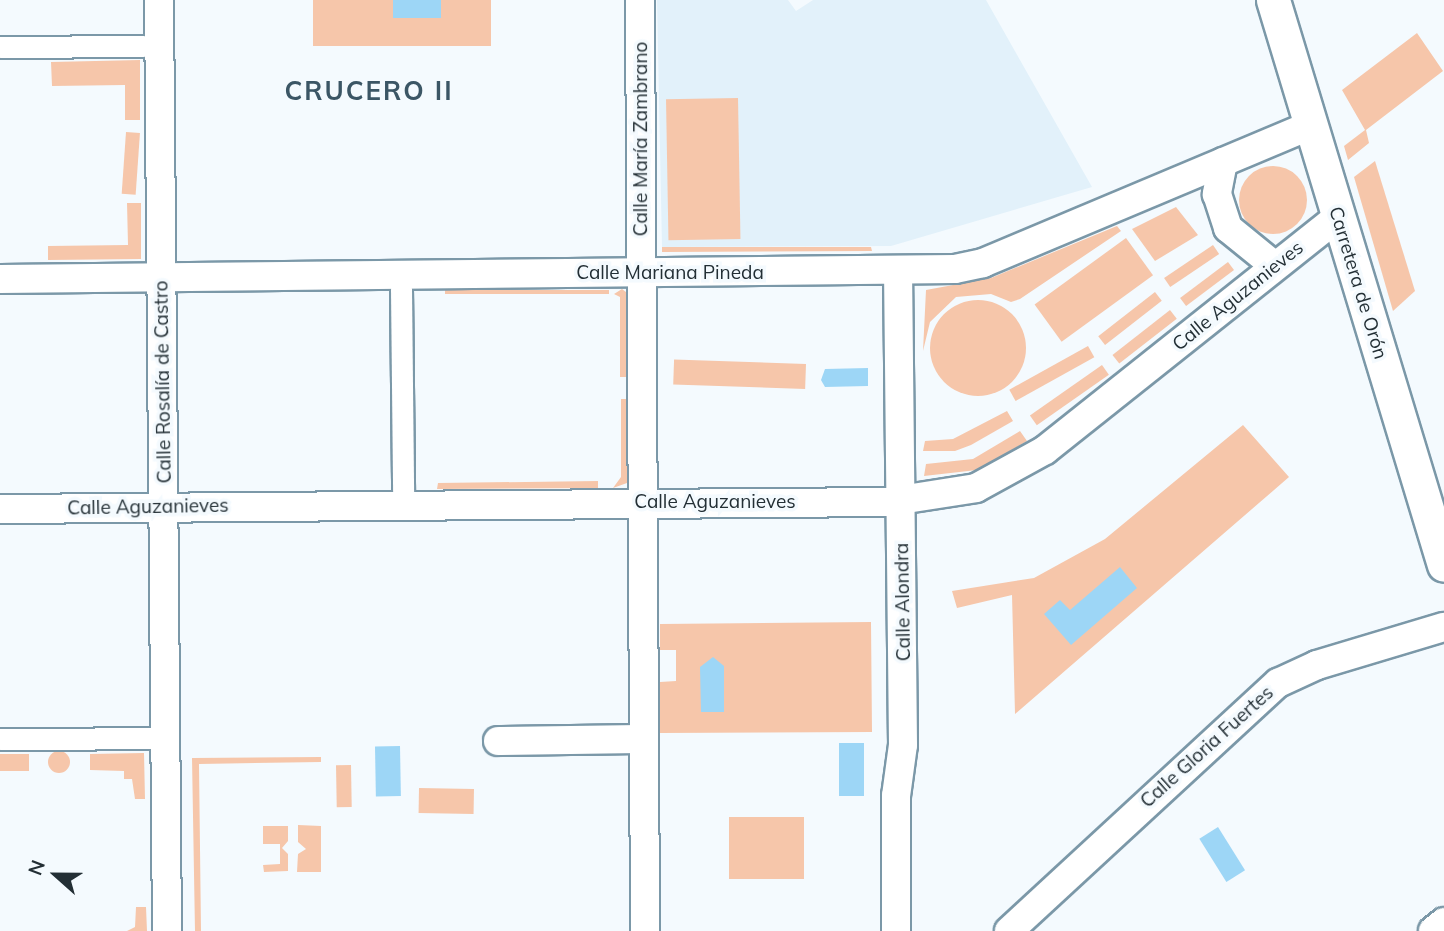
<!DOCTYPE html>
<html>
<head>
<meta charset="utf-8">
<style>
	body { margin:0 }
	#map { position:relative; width:1444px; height:931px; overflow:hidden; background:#f4fafe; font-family:Mulish,sans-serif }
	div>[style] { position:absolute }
	.built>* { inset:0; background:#e2f1fa }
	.green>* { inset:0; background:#f6c6aa; transform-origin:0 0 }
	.round { border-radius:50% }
	.water>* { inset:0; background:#9dd6f6; transform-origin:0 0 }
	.roads { filter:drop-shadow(2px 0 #7b98a8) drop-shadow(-2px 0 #7b98a8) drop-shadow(0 2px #7b98a8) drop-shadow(0 -2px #7b98a8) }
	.pedestrian>* { height:21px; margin:-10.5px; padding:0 10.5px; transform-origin:10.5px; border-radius:10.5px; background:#fff }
	.minor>* { height:28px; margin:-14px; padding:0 14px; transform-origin:14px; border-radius:14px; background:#fff }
	.tertiary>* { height:33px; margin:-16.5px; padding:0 16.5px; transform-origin:16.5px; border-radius:16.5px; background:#fff }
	span { translate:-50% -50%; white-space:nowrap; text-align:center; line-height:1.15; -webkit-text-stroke:7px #f4fafe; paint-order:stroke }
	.street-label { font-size:19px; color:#232f35 }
	.district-label { font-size:26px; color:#3b5665; font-weight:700; letter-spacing:2px }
	.north { position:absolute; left:21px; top:840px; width:70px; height:70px; -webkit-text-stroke:5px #f4fafe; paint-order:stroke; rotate:291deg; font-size:19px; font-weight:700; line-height:28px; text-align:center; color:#232f35 }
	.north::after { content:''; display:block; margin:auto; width:24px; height:32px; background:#232f35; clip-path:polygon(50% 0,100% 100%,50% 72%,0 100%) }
</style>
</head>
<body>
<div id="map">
	<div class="built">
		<i style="clip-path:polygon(657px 0,788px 0,796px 11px,813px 0,986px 0,1092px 187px,891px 246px,662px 247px)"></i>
	</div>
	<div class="green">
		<i style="left:313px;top:0;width:178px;height:46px"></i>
		<i style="clip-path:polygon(1417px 33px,1443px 71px,1366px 130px,1369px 143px,1348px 160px,1344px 146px,1365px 130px,1342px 90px)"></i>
		<i style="clip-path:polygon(140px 60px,140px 120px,125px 120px,125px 85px,52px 86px,51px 62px)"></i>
		<i style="left:738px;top:98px;width:141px;height:72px;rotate:89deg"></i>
		<i style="left:126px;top:132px;width:14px;height:62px;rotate:4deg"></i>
		<i style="clip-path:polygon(1375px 161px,1415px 291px,1393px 311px,1354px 177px)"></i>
		<i class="round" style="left:1239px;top:166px;width:68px;height:68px"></i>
		<i style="clip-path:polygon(127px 203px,141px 203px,141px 259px,48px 260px,48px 246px,128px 245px)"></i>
		<i style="clip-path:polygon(1176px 207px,1198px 235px,1155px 261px,1132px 229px)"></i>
		<i style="clip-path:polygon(1117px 226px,1121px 231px,1020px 299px,1011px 302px,991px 294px,956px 297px,930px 322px,923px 351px,926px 290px,991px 278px)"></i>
		<i style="left:1126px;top:238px;width:46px;height:113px;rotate:54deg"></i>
		<i style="left:1213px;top:245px;width:11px;height:59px;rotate:56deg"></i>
		<i style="clip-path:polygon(662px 247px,871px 247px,872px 251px,662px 252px)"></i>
		<i style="left:1228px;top:262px;width:10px;height:60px;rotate:53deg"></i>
		<i style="clip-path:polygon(622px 289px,626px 292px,626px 377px,620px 377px,620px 297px,614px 294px)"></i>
		<i style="left:609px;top:290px;width:4px;height:164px;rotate:90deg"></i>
		<i style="left:1155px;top:292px;width:11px;height:72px;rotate:52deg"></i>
		<i class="round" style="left:930px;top:300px;width:96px;height:96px"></i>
		<i style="left:1170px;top:310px;width:11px;height:73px;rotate:52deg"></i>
		<i style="left:1088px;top:346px;width:13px;height:90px;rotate:61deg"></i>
		<i style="left:806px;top:364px;width:25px;height:132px;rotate:92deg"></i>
		<i style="left:1102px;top:365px;width:12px;height:88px;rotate:55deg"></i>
		<i style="clip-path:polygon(621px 399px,627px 399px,627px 483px,613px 488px,621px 477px)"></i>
		<i style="clip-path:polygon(1007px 411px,1013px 421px,971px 445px,955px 451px,923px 451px,925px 441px,953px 439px)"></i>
		<i style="clip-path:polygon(1243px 425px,1289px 477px,1015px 714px,1012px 595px,957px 608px,952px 591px,1034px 578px,1105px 539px)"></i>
		<i style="clip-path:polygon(1020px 431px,1027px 441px,977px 470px,924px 476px,926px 464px,973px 459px)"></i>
		<i style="clip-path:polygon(598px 481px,598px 488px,437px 489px,438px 483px)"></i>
		<i style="clip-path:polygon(871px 622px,872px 732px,660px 733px,660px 682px,676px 681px,676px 650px,660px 650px,660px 624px)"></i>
		<i class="round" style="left:48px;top:751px;width:22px;height:22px"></i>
		<i style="clip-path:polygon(144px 753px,145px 799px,135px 799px,132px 779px,124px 779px,124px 771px,90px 770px,90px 754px)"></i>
		<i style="left:29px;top:754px;width:17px;height:29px;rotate:90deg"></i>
		<i style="clip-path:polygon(321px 757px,321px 762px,199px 764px,201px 931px,195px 931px,192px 758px)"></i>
		<i style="left:351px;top:765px;width:42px;height:15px;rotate:89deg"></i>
		<i style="left:419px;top:788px;width:55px;height:25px;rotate:1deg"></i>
		<i style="left:729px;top:817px;width:75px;height:62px"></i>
		<i style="clip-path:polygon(298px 825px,321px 826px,321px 872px,297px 872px,298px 854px,306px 849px,298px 842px)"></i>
		<i style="clip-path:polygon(263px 826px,288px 826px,288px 841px,282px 848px,288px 854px,288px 871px,264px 872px,263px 865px,280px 864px,280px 844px,263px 844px)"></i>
		<i style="clip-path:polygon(136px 907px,146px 907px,147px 931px,127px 931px,135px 927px)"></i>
	</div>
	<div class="water">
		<i style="left:393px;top:0;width:48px;height:18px"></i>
		<i style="clip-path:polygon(868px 368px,868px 386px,825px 387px,821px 380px,825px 369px)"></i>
		<i style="clip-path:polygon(1120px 567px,1137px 588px,1071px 645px,1044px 614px,1060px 600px,1070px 610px)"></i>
		<i style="clip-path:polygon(713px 657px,724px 666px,724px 712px,701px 712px,700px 667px)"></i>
		<i style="left:839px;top:743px;width:25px;height:53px"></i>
		<i style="left:400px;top:746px;width:50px;height:25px;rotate:89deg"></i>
		<i style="left:1218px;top:827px;width:51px;height:22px;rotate:58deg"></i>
	</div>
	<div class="roads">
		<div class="pedestrian">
			<i style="left:0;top:47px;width:143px;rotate:-0.4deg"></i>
			<i style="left:401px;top:289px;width:202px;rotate:89.4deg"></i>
			<i style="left:0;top:739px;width:165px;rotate:-0.3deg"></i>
		</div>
		<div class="minor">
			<i style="left:159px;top:0;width:931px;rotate:89.51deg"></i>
			<i style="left:640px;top:0;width:931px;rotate:89.69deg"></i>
			<i style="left:1223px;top:162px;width:33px;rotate:101deg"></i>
			<i style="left:1217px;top:194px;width:36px;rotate:72deg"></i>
			<i style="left:1228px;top:228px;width:60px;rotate:39deg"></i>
			<i style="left:0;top:279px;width:955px;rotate:-0.6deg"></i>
			<i style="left:955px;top:269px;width:29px;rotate:-12deg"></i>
			<i style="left:983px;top:263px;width:356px;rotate:-22.8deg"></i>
			<i style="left:0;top:509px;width:887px;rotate:-0.45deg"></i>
			<i style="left:887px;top:502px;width:90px;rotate:-8.9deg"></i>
			<i style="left:976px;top:488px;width:79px;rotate:-28.8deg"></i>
			<i style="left:1045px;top:450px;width:374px;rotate:-38.5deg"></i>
			<i style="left:498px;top:741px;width:145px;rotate:-0.8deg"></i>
			<i style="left:896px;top:931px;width:135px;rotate:-90deg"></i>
			<i style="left:896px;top:796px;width:51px;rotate:-82.2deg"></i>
			<i style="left:903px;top:745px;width:473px;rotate:-90.6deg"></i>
			<i style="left:1009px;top:931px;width:366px;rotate:-42.7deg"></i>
			<i style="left:1278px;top:683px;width:43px;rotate:-24.8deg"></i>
			<i style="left:1317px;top:665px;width:133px;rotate:-16.7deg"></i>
			<i style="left:1433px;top:931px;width:14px;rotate:-39deg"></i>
		</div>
		<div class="tertiary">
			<i style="left:1273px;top:0;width:590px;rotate:73.16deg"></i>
		</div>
	</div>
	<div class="street-label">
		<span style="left:641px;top:139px;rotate:-90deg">Calle María Zambrano</span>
		<span style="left:670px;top:273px">Calle Mariana Pineda</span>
		<span style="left:1358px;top:283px;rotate:73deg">Carretera de Orón</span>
		<span style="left:1238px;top:296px;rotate:-39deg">Calle Aguzanieves</span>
		<span style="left:163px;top:382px;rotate:-91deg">Calle Rosalía de Castro</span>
		<span style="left:715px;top:502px">Calle Aguzanieves</span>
		<span style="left:148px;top:507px;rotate:-1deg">Calle Aguzanieves</span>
		<span style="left:903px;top:602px;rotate:-91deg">Calle Alondra</span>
		<span style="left:1207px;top:747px;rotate:-42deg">Calle Gloria Fuertes</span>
	</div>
	<div class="district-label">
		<span style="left:369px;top:91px">CRUCERO II</span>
	</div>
	<div class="north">N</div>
</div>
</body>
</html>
